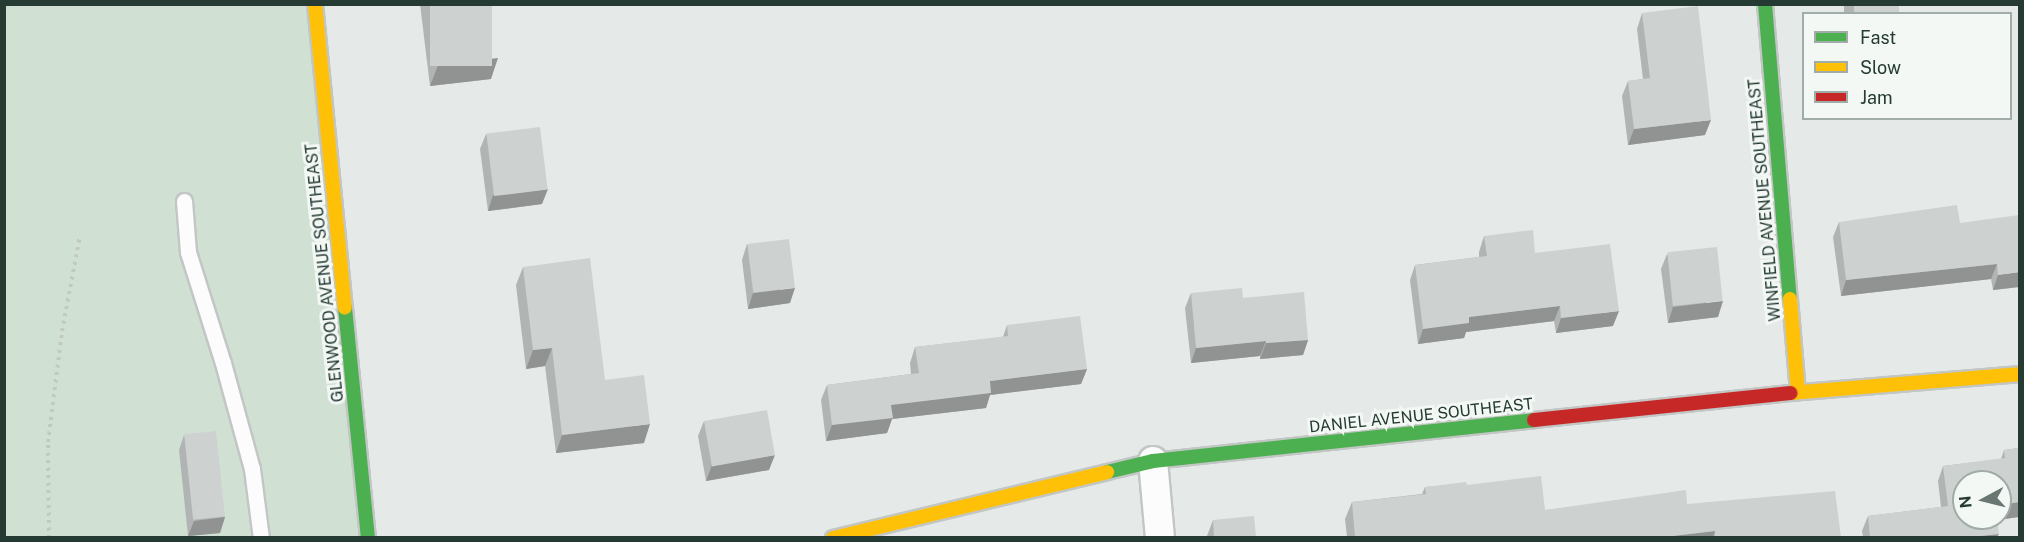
<!DOCTYPE html>
<html>
<head>
<meta charset="utf-8">
<style>
	body { margin:0 }
	#map { position:relative; width:2024px; height:542px; overflow:hidden; background:#e5e9e7; font-family:"Public Sans",sans-serif }
	div>[style] { position:absolute }
	.green>* { inset:0; background:#d0e1d4 }
	.path>* { height:4px; margin-top:-2px; transform-origin:0; background:repeating-linear-gradient(90deg,#c2c9c5 0 3px,transparent 0 7.5px) }
	.roads { filter:drop-shadow(2px 0 #c2c6c4) drop-shadow(-2px 0 #c2c6c4) drop-shadow(0 2px #c2c6c4) drop-shadow(0 -2px #c2c6c4) }
	.lane>* { height:15px; margin:-7.5px; padding:0 7.5px; transform-origin:7.5px; border-radius:7.5px; background:#fbfcfb }
	.street>* { height:28px; margin:-14px; padding:0 14px; transform-origin:14px; border-radius:14px; background:#fbfcfb }
	.fast>* { height:14px; margin:-7px; padding:0 7px; transform-origin:7px; border-radius:7px; background:#4caf50 }
	.slow>* { height:14px; margin:-7px; padding:0 7px; transform-origin:7px; border-radius:7px; background:#ffc107 }
	.jam>* { height:14px; margin:-7px; padding:0 7px; transform-origin:7px; border-radius:7px; background:#c62828 }
	.wall>* { inset:0; background:#b0b5b3; transform-origin:0 0 }
	.shaded-wall>* { inset:0; background:#909392 }
	.building>* { inset:0; background:#cdd2d0; transform-origin:0 0 }
	span { translate:-50% -50%; white-space:nowrap; text-align:center; line-height:1.15; -webkit-text-stroke:6px #f3f8f5; paint-order:stroke }
	.street-label { font-size:16px; color:#243a33 }
	.frame { position:absolute; inset:0; border:6px solid #243a33; pointer-events:none }
	.legend { position:absolute; left:1802px; top:12px; width:210px; height:108px; box-sizing:border-box; background:#f3f8f5; border:2px solid #a0aca7; margin:0; padding:8px 10px; list-style:none; font-size:18px; color:#243a33 }
	.legend li { display:flex; align-items:center; gap:12px; height:30px }
	.legend b { width:30px; border:2px solid #a0aca7 }
	.north { position:absolute; left:1952px; top:470px; width:60px; height:60px; box-sizing:border-box; background:#f3f8f5; border:2px solid #a0aca7; border-radius:50%; rotate:263deg; font-size:16px; font-weight:700; line-height:24px; text-align:center; color:#243a33 }
	.north::after { content:''; display:block; margin:auto; width:21px; height:27px; background:#687772; clip-path:polygon(50% 0,100% 100%,50% 72%,0 100%) }
</style>
</head>
<body>
<div id="map">
	<div class="green">
		<i style="clip-path:polygon(4px 5px,308px 5px,367px 537px,5px 537px)"></i>
	</div>
	<div class="path">
		<i style="left:49px;top:538px;width:96px;rotate:-90.6deg"></i>
		<i style="left:48px;top:442px;width:112px;rotate:-82.8deg"></i>
		<i style="left:62px;top:331px;width:97px;rotate:-79.3deg"></i>
	</div>
	<div class="roads">
		<div class="lane">
			<i style="left:184px;top:201px;width:51px;rotate:85.5deg"></i>
			<i style="left:188px;top:252px;width:116px;rotate:72.5deg"></i>
			<i style="left:223px;top:363px;width:110px;rotate:74.7deg"></i>
			<i style="left:252px;top:469px;width:70px;rotate:82.6deg"></i>
		</div>
		<div class="street">
			<i style="left:1153px;top:461px;width:77px;rotate:84.8deg"></i>
		</div>
		<div class="fast">
			<i style="left:1765px;top:4px;width:296px;rotate:85.2deg"></i>
			<i style="left:345px;top:308px;width:231px;rotate:84.3deg"></i>
			<i style="left:1107px;top:472px;width:47px;rotate:-13.4deg"></i>
			<i style="left:1153px;top:461px;width:383px;rotate:-6.1deg"></i>
		</div>
		<div class="slow">
			<i style="left:315px;top:4px;width:305px;rotate:84.4deg"></i>
			<i style="left:1790px;top:299px;width:93px;rotate:85.1deg"></i>
			<i style="left:1791px;top:393px;width:230px;rotate:-4.7deg"></i>
			<i style="left:833px;top:538px;width:282px;rotate:-13.5deg"></i>
		</div>
		<div class="jam">
			<i style="left:1534px;top:420px;width:258px;rotate:-6deg"></i>
		</div>
	</div>
	<div class="wall">
		<i style="clip-path:polygon(420px 4px,492px 4px,491px 79px,430px 86px)"></i>
		<i style="left:1844px;top:4px;width:55px;height:10px"></i>
		<i style="clip-path:polygon(1642px 13px,1705px 135px,1628px 145px,1622px 96px,1628px 81px,1643px 79px,1637px 29px)"></i>
		<i style="clip-path:polygon(486px 134px,542px 204px,488px 211px,480px 149px)"></i>
		<i style="clip-path:polygon(1839px 222px,1960px 223px,2019px 287px,1993px 290px,1991px 279px,1841px 296px,1833px 237px)"></i>
		<i style="clip-path:polygon(1484px 236px,1535px 253px,1613px 326px,1556px 333px,1554px 321px,1466px 332px,1464px 338px,1418px 344px,1410px 280px,1415px 265px,1479px 257px,1479px 252px)"></i>
		<i style="clip-path:polygon(747px 244px,790px 303px,748px 309px,742px 260px)"></i>
		<i style="clip-path:polygon(1667px 254px,1718px 317px,1668px 323px,1661px 269px)"></i>
		<i style="clip-path:polygon(523px 267px,605px 380px,644px 443px,556px 453px,545px 366px,526px 369px,516px 285px)"></i>
		<i style="clip-path:polygon(1191px 293px,1243px 298px,1308px 340px,1303px 355px,1260px 359px,1260px 356px,1191px 363px,1185px 308px)"></i>
		<i style="clip-path:polygon(1007px 325px,1087px 369px,1081px 384px,990px 395px,986px 408px,892px 419px,887px 433px,826px 441px,821px 400px,827px 385px,911px 374px,910px 363px,915px 347px,1003px 337px)"></i>
		<i style="clip-path:polygon(704px 421px,769px 470px,706px 481px,698px 436px)"></i>
		<i style="clip-path:polygon(184px 435px,225px 517px,220px 533px,188px 536px,179px 450px)"></i>
		<i style="clip-path:polygon(2019px 448px,2019px 517px,1997px 520px,1997px 537px,1863px 537px,1862px 531px,1868px 516px,1941px 507px,1938px 481px,1943px 466px,2001px 459px,2004px 450px)"></i>
		<i style="clip-path:polygon(1467px 485px,1545px 510px,1687px 504px,1841px 537px,1347px 537px,1345px 519px,1352px 502px,1422px 494px,1425px 487px)"></i>
		<i style="clip-path:polygon(1213px 520px,1256px 537px,1207px 537px,1207px 536px)"></i>
	</div>
	<div class="shaded-wall">
		<i style="clip-path:polygon(498px 58px,491px 79px,430px 86px,438px 65px)"></i>
		<i style="clip-path:polygon(1711px 120px,1705px 135px,1628px 145px,1634px 129px)"></i>
		<i style="clip-path:polygon(548px 189px,542px 204px,488px 211px,493px 195px)"></i>
		<i style="clip-path:polygon(1997px 264px,1991px 279px,1841px 296px,1846px 280px)"></i>
		<i style="clip-path:polygon(2019px 272px,2019px 287px,1993px 290px,1998px 275px)"></i>
		<i style="clip-path:polygon(795px 288px,790px 303px,748px 309px,753px 293px)"></i>
		<i style="clip-path:polygon(1723px 301px,1718px 317px,1668px 323px,1673px 307px)"></i>
		<i style="clip-path:polygon(1560px 306px,1554px 321px,1466px 332px,1464px 338px,1418px 344px,1423px 329px,1469px 317px)"></i>
		<i style="clip-path:polygon(1619px 311px,1613px 326px,1556px 333px,1561px 318px)"></i>
		<i style="clip-path:polygon(1308px 340px,1303px 355px,1260px 359px,1266px 343px)"></i>
		<i style="clip-path:polygon(1266px 341px,1260px 356px,1191px 363px,1196px 348px)"></i>
		<i style="clip-path:polygon(552px 348px,545px 366px,526px 369px,533px 350px)"></i>
		<i style="clip-path:polygon(1087px 369px,1081px 384px,990px 395px,986px 408px,892px 419px,887px 433px,826px 441px,832px 425px,891px 405px,990px 381px)"></i>
		<i style="clip-path:polygon(650px 424px,644px 443px,556px 453px,562px 435px)"></i>
		<i style="clip-path:polygon(775px 455px,769px 470px,706px 481px,712px 465px)"></i>
		<i style="clip-path:polygon(2019px 502px,2019px 517px,1990px 521px,1991px 518px,2000px 518px,2000px 505px)"></i>
		<i style="clip-path:polygon(225px 517px,220px 533px,188px 536px,194px 521px)"></i>
		<i style="clip-path:polygon(1715px 531px,1713px 537px,1664px 537px)"></i>
		<i style="clip-path:polygon(1999px 534px,1997px 537px,1971px 537px)"></i>
	</div>
	<div class="building">
		<i style="left:430px;top:4px;width:62px;height:62px"></i>
		<i style="left:1854px;top:4px;width:45px;height:10px"></i>
		<i style="clip-path:polygon(1698px 6px,1711px 120px,1634px 129px,1628px 81px,1650px 78px,1642px 13px)"></i>
		<i style="left:540px;top:127px;width:63px;height:54px;rotate:83deg"></i>
		<i style="clip-path:polygon(1957px 205px,1960px 223px,2019px 215px,2019px 272px,1998px 275px,1997px 264px,1846px 280px,1839px 222px)"></i>
		<i style="clip-path:polygon(1533px 230px,1535px 253px,1610px 244px,1619px 311px,1561px 318px,1560px 306px,1469px 317px,1469px 323px,1423px 329px,1415px 265px,1487px 256px,1484px 236px)"></i>
		<i style="left:789px;top:239px;width:49px;height:42px;rotate:83deg"></i>
		<i style="left:1717px;top:247px;width:54px;height:50px;rotate:84deg"></i>
		<i style="clip-path:polygon(590px 258px,605px 380px,644px 375px,650px 424px,562px 435px,552px 348px,533px 350px,523px 267px)"></i>
		<i style="clip-path:polygon(1242px 288px,1243px 298px,1304px 292px,1308px 340px,1266px 343px,1266px 341px,1196px 348px,1191px 293px)"></i>
		<i style="clip-path:polygon(1080px 316px,1087px 369px,990px 381px,991px 393px,891px 405px,893px 418px,832px 425px,827px 385px,919px 373px,915px 347px,1008px 336px,1007px 325px)"></i>
		<i style="left:767px;top:410px;width:46px;height:64px;rotate:80deg"></i>
		<i style="left:216px;top:431px;width:86px;height:32px;rotate:84deg"></i>
		<i style="clip-path:polygon(2019px 448px,2019px 502px,2000px 505px,2000px 482px,1964px 482px,1964px 518px,1997px 518px,1999px 534px,1971px 537px,1870px 537px,1868px 516px,1948px 506px,1943px 466px,2005px 458px,2004px 450px)"></i>
		<i style="clip-path:polygon(1541px 476px,1545px 510px,1686px 490px,1687px 504px,1835px 491px,1841px 537px,1715px 537px,1715px 531px,1664px 537px,1355px 537px,1352px 502px,1426px 494px,1425px 487px,1466px 482px,1467px 485px)"></i>
		<i style="clip-path:polygon(1254px 516px,1256px 537px,1214px 537px,1213px 520px)"></i>
	</div>
	<div class="street-label">
		<span style="left:1765px;top:200px;rotate:-95deg">WINFIELD AVENUE SOUTHEAST</span>
		<span style="left:325px;top:273px;rotate:-96deg">GLENWOOD AVENUE SOUTHEAST</span>
		<span style="left:1421px;top:416px;rotate:-6deg">DANIEL AVENUE SOUTHEAST</span>
	</div>
	<div class="frame"></div>
	<ul class="legend">
	<li><b style="height:8px;background:#4caf50"></b>Fast</li>
	<li><b style="height:8px;background:#ffc107"></b>Slow</li>
	<li><b style="height:8px;background:#c62828"></b>Jam</li>
	</ul>
	<div class="north">N</div>
</div>
</body>
</html>
